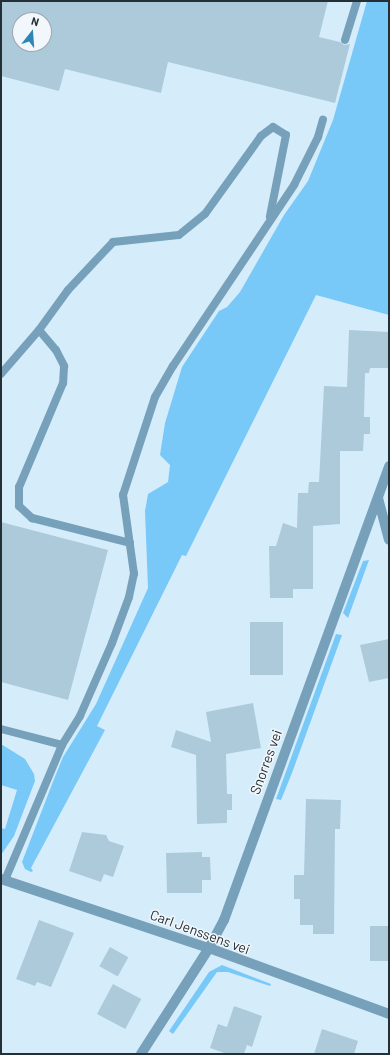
<!DOCTYPE html>
<html>
<head>
<meta charset="utf-8">
<style>
	body { margin:0 }
	#map { position:relative; width:390px; height:1055px; overflow:hidden; background:#d5edfb; font-family:Barlow,sans-serif }
	div>[style] { position:absolute }
	.green>* { inset:0; background:#78c9f8 }
	.building>* { inset:0; background:#adcadb; transform-origin:0 0 }
	.lane>* { height:8px; margin:-4px; padding:0 4px; transform-origin:4px; border-radius:4px; background:#77a1ba }
	.street>* { height:10px; margin:-5px; padding:0 5px; transform-origin:5px; border-radius:5px; background:#77a1ba }
	span { translate:-50% -50%; white-space:nowrap; text-align:center; line-height:1.15; -webkit-text-stroke:3px #f1f7fb; paint-order:stroke }
	.street-label { font-size:14px; color:#242f36 }
	.frame { position:absolute; inset:0; border:2px solid #242f36; pointer-events:none }
	.north { position:absolute; left:12px; top:12px; width:40px; height:40px; box-sizing:border-box; background:#f1f7fb; border:1px solid #9fa7ac; border-radius:50%; rotate:17deg; font-size:11px; font-weight:700; line-height:16px; text-align:center; color:#242f36 }
	.north::after { content:''; display:block; margin:auto; width:14px; height:18px; background:#2c87b4; clip-path:polygon(50% 0,100% 100%,50% 72%,0 100%) }
</style>
</head>
<body>
<div id="map">
	<div class="green">
		<i style="clip-path:polygon(367px 1px,389px 1px,389px 315px,316px 295px,186px 556px,182px 555px,97px 726px,105px 730px,31px 868px,33px 871px,31px 872px,25px 869px,22px 862px,54px 779px,63px 757px,96px 704px,148px 588px,145px 511px,148px 494px,168px 482px,170px 465px,160px 455px,165px 423px,182px 367px,219px 311px,227px 307px,240px 292px,284px 215px,308px 181px,333px 120px)"></i>
		<i style="clip-path:polygon(369px 560px,348px 618px,343px 613px,363px 561px)"></i>
		<i style="clip-path:polygon(336px 634px,342px 635px,292px 773px,281px 800px,276px 799px)"></i>
		<i style="clip-path:polygon(1px 744px,25px 759px,34px 774px,35px 781px,14px 836px,1px 855px,1px 828px,5px 829px,17px 790px,1px 785px)"></i>
		<i style="clip-path:polygon(222px 965px,271px 984px,270px 986px,228px 972px,217px 972px,173px 1034px,169px 1031px,209px 972px)"></i>
	</div>
	<div class="building">
		<i style="clip-path:polygon(evenodd,1px 1px,328px 1px,319px 37px,340px 42px,344px 45px,350px 44px,335px 103px,168px 62px,161px 93px,65px 69px,59px 91px,1px 76px,1px 1px,20px 20px,44px 20px,44px 44px,20px 44px,20px 20px)"></i>
		<i style="clip-path:polygon(349px 330px,389px 332px,389px 368px,370px 368px,369px 373px,365px 373px,364px 417px,370px 417px,370px 434px,364px 434px,363px 451px,340px 451px,340px 524px,313px 526px,313px 589px,293px 589px,293px 598px,270px 598px,269px 546px,276px 546px,283px 523px,297px 528px,298px 493px,308px 493px,309px 482px,319px 482px,324px 386px,347px 387px)"></i>
		<i style="clip-path:polygon(1px 522px,108px 550px,68px 700px,1px 682px)"></i>
		<i style="left:250px;top:622px;width:33px;height:53px"></i>
		<i style="clip-path:polygon(389px 639px,389px 678px,369px 682px,360px 645px)"></i>
		<i style="clip-path:polygon(253px 703px,261px 748px,226px 754px,227px 794px,232px 794px,232px 810px,227px 810px,227px 823px,197px 824px,196px 755px,171px 747px,176px 730px,211px 742px,206px 712px)"></i>
		<i style="clip-path:polygon(306px 799px,341px 800px,340px 829px,335px 829px,334px 934px,313px 934px,313px 925px,300px 925px,300px 899px,294px 899px,294px 875px,304px 875px)"></i>
		<i style="clip-path:polygon(82px 832px,106px 835px,109px 841px,124px 846px,113px 877px,104px 874px,101px 882px,69px 871px)"></i>
		<i style="clip-path:polygon(202px 852px,202px 857px,210px 857px,211px 880px,202px 880px,202px 893px,167px 893px,166px 853px)"></i>
		<i style="clip-path:polygon(39px 920px,74px 933px,51px 987px,37px 982px,35px 986px,16px 979px)"></i>
		<i style="left:370px;top:926px;width:19px;height:35px"></i>
		<i style="left:110px;top:947px;width:21px;height:22px;rotate:29deg"></i>
		<i style="left:113px;top:984px;width:32px;height:34px;rotate:28deg"></i>
		<i style="clip-path:polygon(234px 1006px,262px 1016px,252px 1047px,247px 1045px,244px 1054px,227px 1054px,210px 1048px,218px 1024px,227px 1027px)"></i>
		<i style="clip-path:polygon(322px 1029px,358px 1041px,354px 1054px,314px 1054px)"></i>
	</div>
	<div class="lane">
		<i style="left:345px;top:40px;width:41px;rotate:-72.9deg"></i>
		<i style="left:39px;top:330px;width:26px;rotate:50deg"></i>
		<i style="left:56px;top:350px;width:18px;rotate:63deg"></i>
		<i style="left:64px;top:366px;width:17px;rotate:93deg"></i>
		<i style="left:63px;top:383px;width:113px;rotate:112.9deg"></i>
		<i style="left:19px;top:487px;width:19px;rotate:90deg"></i>
		<i style="left:19px;top:506px;width:18px;rotate:43deg"></i>
		<i style="left:32px;top:518px;width:101px;rotate:14.3deg"></i>
		<i style="left:1px;top:374px;width:58px;rotate:-49.2deg"></i>
		<i style="left:39px;top:330px;width:49px;rotate:-54.1deg"></i>
		<i style="left:68px;top:290px;width:66px;rotate:-46.8deg"></i>
		<i style="left:113px;top:242px;width:66px;rotate:-6.1deg"></i>
		<i style="left:179px;top:235px;width:33px;rotate:-39deg"></i>
		<i style="left:205px;top:214px;width:96px;rotate:-54.3deg"></i>
		<i style="left:261px;top:136px;width:15px;rotate:-37deg"></i>
		<i style="left:273px;top:127px;width:15px;rotate:32deg"></i>
		<i style="left:286px;top:135px;width:83px;rotate:101.2deg"></i>
		<i style="left:1px;top:729px;width:63px;rotate:14.7deg"></i>
		<i style="left:62px;top:745px;width:34px;rotate:-58deg"></i>
		<i style="left:80px;top:716px;width:80px;rotate:-66.3deg"></i>
		<i style="left:112px;top:643px;width:49px;rotate:-69.7deg"></i>
		<i style="left:129px;top:597px;width:24px;rotate:-78deg"></i>
		<i style="left:134px;top:574px;width:80px;rotate:-97.9deg"></i>
		<i style="left:123px;top:495px;width:103px;rotate:-71.9deg"></i>
		<i style="left:155px;top:397px;width:36px;rotate:-60deg"></i>
		<i style="left:173px;top:366px;width:218px;rotate:-56.2deg"></i>
		<i style="left:294px;top:185px;width:54px;rotate:-63.4deg"></i>
		<i style="left:318px;top:137px;width:18px;rotate:-74deg"></i>
		<i style="left:5px;top:880px;width:147px;rotate:-67.1deg"></i>
	</div>
	<div class="street">
		<i style="left:378px;top:498px;width:43px;rotate:75.3deg"></i>
		<i style="left:1px;top:879px;width:219px;rotate:18.4deg"></i>
		<i style="left:209px;top:948px;width:192px;rotate:20.1deg"></i>
		<i style="left:141px;top:1054px;width:126px;rotate:-57.3deg"></i>
		<i style="left:209px;top:948px;width:32px;rotate:-62deg"></i>
		<i style="left:224px;top:920px;width:483px;rotate:-70deg"></i>
	</div>
	<div class="street-label">
		<span style="left:266px;top:762px;rotate:-70deg">Snorres vei</span>
		<span style="left:200px;top:932px;rotate:20deg">Carl Jenssens vei</span>
	</div>
	<div class="frame"></div>
	<div class="north">N</div>
</div>
</body>
</html>
